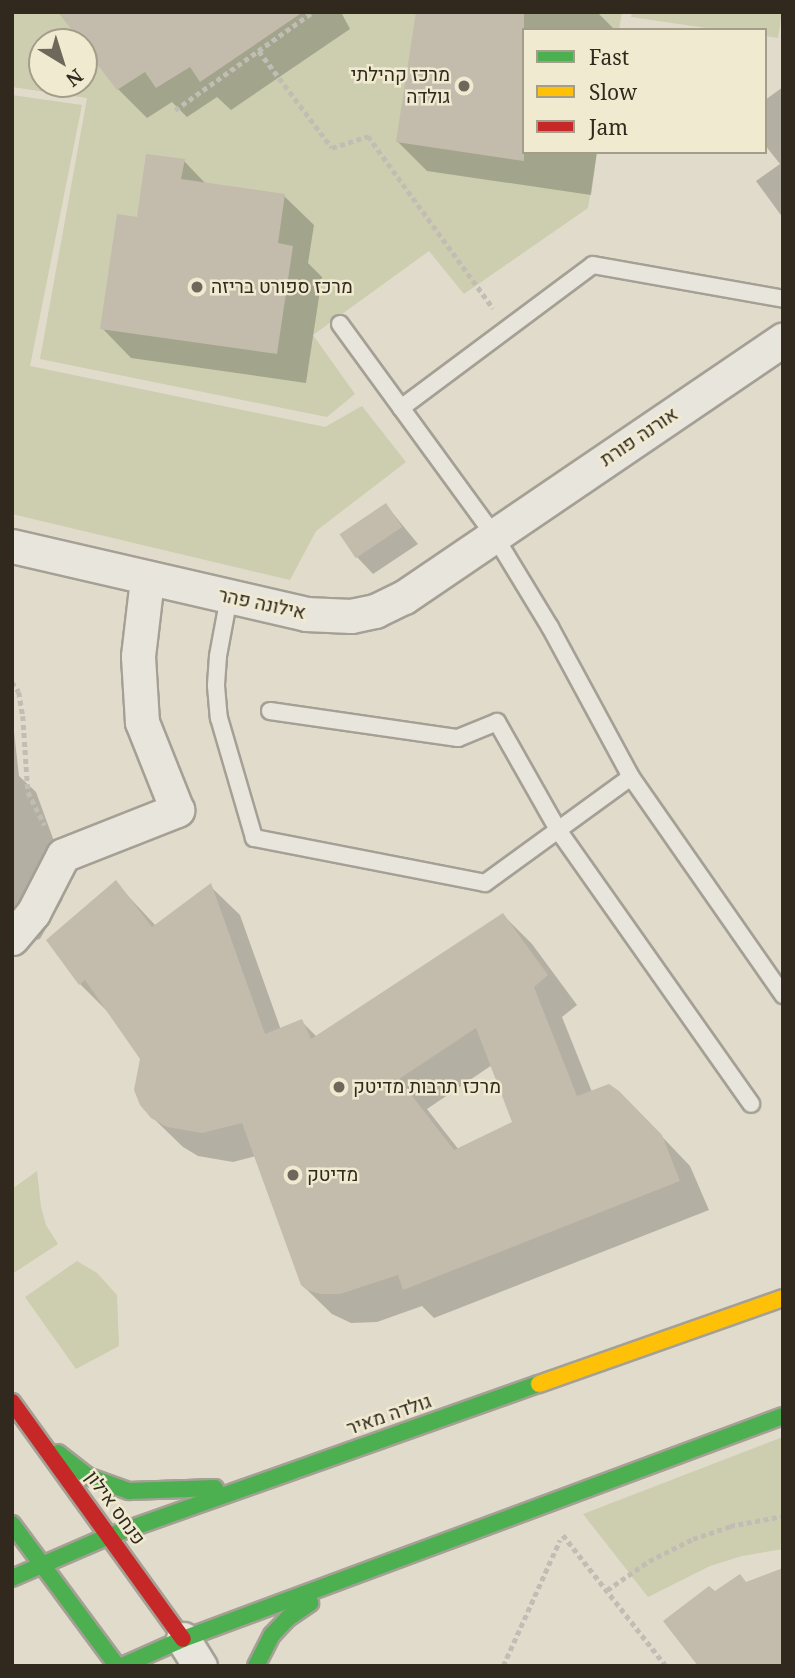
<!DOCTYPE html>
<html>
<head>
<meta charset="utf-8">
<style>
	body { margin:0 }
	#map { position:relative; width:795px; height:1678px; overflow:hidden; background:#e0dbcb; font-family:"Noto Serif",Heebo,serif }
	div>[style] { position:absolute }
	.green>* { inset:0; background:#ccceaf }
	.shadow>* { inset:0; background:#0003 }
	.building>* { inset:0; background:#c3bbac; transform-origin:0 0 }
	.path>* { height:4.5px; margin-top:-2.25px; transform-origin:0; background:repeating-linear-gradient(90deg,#c1bdb4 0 5px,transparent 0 8.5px) }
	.roads { filter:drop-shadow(2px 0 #a5a095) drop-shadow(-2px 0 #a5a095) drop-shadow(0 2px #a5a095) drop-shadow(0 -2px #a5a095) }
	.lane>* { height:16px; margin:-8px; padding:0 8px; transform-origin:8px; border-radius:8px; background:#e8e5dc }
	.street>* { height:33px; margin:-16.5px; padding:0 16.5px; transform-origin:16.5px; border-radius:16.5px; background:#e8e5dc }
	.fast>* { height:16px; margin:-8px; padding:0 8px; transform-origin:8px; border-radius:8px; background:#4caf50 }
	.slow>* { height:16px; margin:-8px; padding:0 8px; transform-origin:8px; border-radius:8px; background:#ffc107 }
	.jam>* { height:16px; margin:-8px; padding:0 8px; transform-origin:8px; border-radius:8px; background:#c62828 }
	.dots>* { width:19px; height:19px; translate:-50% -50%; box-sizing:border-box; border:4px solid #f0ead1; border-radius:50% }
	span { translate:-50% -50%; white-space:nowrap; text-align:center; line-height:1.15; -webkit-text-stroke:5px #f0ead1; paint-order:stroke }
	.poi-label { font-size:19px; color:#31291e }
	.right { translate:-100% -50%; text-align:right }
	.left { translate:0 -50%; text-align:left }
	.street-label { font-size:19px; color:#31291e }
	.frame { position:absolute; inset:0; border:14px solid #31291e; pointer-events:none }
	.legend { position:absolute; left:522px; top:28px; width:245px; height:126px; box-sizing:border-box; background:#f0ead1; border:2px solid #a49d89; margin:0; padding:9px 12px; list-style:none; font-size:21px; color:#31291e }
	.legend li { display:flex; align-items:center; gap:14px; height:35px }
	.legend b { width:35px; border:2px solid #a49d89 }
	.north { position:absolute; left:28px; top:28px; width:70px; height:70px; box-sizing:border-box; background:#f0ead1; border:2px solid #a49d89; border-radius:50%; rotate:142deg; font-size:19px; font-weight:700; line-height:28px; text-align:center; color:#31291e }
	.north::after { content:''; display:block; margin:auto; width:24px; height:32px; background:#6e675b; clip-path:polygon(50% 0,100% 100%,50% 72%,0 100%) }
</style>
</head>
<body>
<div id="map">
	<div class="green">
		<i style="clip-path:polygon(evenodd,12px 12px,622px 12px,619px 30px,524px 30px,524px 152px,597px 152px,588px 208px,464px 294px,429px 251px,313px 335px,355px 394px,327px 417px,40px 359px,87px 98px,12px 87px,12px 12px,42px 42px,84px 42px,84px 84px,42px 84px,42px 42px)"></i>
		<i style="clip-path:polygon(632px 12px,782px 12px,778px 38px,765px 36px,765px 30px,720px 30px,631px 17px)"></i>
		<i style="clip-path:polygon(12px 95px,82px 105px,30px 366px,325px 427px,362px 406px,406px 462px,316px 531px,290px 580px,12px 514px)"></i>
		<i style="clip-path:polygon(37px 1171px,41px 1207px,46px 1225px,58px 1244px,12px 1274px,12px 1189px)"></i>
		<i style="clip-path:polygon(77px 1261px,97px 1273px,117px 1295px,119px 1346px,76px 1369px,25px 1297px)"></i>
		<i style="clip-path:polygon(783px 1437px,783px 1549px,742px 1556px,710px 1566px,648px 1597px,583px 1514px)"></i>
	</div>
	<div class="shadow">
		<i style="clip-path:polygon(62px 12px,341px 12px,350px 29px,231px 110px,217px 97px,187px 117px,172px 102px,147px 118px,118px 89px)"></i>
		<i style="clip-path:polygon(417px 12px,597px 12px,615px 30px,524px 30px,524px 152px,597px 152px,591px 195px,427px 171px,398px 142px)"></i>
		<i style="clip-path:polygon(783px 87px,783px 218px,756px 181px,780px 164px,765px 145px,765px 100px)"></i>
		<i style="clip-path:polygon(184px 161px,207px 185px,284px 196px,314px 225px,308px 263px,322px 277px,306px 383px,131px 358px,102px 328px,139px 219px)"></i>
		<i style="clip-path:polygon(386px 505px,418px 544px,373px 574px,357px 557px)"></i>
		<i style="clip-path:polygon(12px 714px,19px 776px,36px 792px,62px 863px,63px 899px,40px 939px,18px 945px,12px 944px)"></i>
		<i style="clip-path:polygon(evenodd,116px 883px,156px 926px,210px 886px,240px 915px,281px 1030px,301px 1021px,317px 1037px,503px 915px,532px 944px,577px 1005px,562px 1017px,592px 1092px,649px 1123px,690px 1166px,709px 1210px,434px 1318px,422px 1306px,377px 1322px,351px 1323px,332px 1314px,302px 1285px,256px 1156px,233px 1162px,198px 1156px,183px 1147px,152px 1117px,142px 1059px,109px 1013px,80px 984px,116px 883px,492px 1065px,514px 1123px,459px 1150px,427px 1109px,492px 1065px)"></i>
	</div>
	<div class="building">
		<i style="clip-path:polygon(58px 12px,303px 12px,200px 82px,190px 67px,156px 88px,145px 72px,117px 90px,84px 47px,84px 42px,81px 42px)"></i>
		<i style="clip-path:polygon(416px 12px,524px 12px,524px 161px,396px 142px)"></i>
		<i style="clip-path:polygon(146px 154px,185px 159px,181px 179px,285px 194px,278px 243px,293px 246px,277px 354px,100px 329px,117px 214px,137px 217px)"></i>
		<i style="left:386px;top:503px;width:29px;height:56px;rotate:56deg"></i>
		<i style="clip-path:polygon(evenodd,116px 880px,152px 927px,211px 883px,265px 1034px,302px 1019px,311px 1039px,503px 913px,548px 975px,534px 987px,577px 1096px,609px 1084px,619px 1091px,662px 1135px,680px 1181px,403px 1290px,398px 1275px,340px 1294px,320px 1294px,307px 1290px,301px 1285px,242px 1123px,202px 1133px,167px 1127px,151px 1118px,140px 1105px,134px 1090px,140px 1059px,85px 980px,79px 985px,46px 940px,116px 880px,476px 1028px,512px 1122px,454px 1150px,399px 1079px,476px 1028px)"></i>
		<i style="clip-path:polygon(783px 1568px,783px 1666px,698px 1666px,663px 1621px,709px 1586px,715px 1591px,740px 1574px,746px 1582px)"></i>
	</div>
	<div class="path">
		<i style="left:259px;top:51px;width:121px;rotate:53deg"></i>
		<i style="left:332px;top:148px;width:38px;rotate:-18deg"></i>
		<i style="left:368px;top:136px;width:213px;rotate:54deg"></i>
		<i style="left:175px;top:110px;width:169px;rotate:-35.4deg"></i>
		<i style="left:12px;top:682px;width:12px;rotate:55deg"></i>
		<i style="left:19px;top:692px;width:24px;rotate:81deg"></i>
		<i style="left:23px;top:716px;width:76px;rotate:86.2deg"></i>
		<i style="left:28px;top:792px;width:37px;rotate:63deg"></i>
		<i style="left:563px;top:1535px;width:167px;rotate:51.8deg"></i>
		<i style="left:607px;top:1590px;width:51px;rotate:-34.6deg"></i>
		<i style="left:649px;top:1561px;width:49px;rotate:-26.6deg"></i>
		<i style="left:693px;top:1539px;width:39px;rotate:-19deg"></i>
		<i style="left:730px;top:1526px;width:54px;rotate:-10.7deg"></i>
		<i style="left:503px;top:1666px;width:138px;rotate:-65.7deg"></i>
	</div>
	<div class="roads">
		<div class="lane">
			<i style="left:340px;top:324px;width:261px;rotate:53.9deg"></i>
			<i style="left:494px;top:535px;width:108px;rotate:58.7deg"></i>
			<i style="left:550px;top:627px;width:170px;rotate:61.6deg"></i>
			<i style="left:631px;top:777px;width:266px;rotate:55.1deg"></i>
			<i style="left:401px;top:408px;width:239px;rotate:-36.7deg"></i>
			<i style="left:593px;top:265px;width:193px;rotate:10.1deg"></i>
			<i style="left:229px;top:597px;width:60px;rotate:100.6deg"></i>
			<i style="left:218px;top:656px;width:30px;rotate:94deg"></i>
			<i style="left:216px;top:686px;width:32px;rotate:85deg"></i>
			<i style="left:219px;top:718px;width:125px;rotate:73.7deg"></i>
			<i style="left:254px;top:838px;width:235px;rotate:11deg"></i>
			<i style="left:485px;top:883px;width:180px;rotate:-36deg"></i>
			<i style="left:270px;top:711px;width:190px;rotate:8.2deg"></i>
			<i style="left:458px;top:738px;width:42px;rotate:-22.3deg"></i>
			<i style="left:497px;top:722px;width:124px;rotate:60.5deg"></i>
			<i style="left:558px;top:830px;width:335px;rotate:54.8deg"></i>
		</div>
		<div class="street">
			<i style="left:12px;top:546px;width:302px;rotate:13deg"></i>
			<i style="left:306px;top:614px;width:45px;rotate:2.5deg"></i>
			<i style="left:351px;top:616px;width:25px;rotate:-12deg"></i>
			<i style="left:375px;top:611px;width:32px;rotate:-26deg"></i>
			<i style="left:404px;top:597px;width:458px;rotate:-34.2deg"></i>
			<i style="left:12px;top:938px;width:33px;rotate:-50deg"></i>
			<i style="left:33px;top:913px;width:65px;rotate:-62.7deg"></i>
			<i style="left:63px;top:855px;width:123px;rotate:-21.5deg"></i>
			<i style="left:177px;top:810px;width:95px;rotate:-111.7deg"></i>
			<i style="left:142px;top:722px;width:66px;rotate:-93.5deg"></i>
			<i style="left:138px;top:656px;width:78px;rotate:-83.3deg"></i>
			<i style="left:183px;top:1639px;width:32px;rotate:58deg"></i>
		</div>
		<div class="fast">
			<i style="left:58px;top:1453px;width:37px;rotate:38deg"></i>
			<i style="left:87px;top:1476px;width:45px;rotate:19.7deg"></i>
			<i style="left:129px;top:1491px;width:86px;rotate:-2deg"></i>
			<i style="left:12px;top:1524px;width:177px;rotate:53.5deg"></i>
			<i style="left:12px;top:1578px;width:106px;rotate:-23.4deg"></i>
			<i style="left:109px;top:1536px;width:456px;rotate:-19.5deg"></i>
			<i style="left:122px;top:1666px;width:67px;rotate:-23.9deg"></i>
			<i style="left:183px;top:1639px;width:640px;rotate:-20.39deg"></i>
			<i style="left:256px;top:1666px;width:35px;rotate:-63deg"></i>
			<i style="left:272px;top:1635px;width:23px;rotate:-47deg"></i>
			<i style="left:288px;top:1618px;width:27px;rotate:-34deg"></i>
		</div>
		<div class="slow">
			<i style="left:539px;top:1384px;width:259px;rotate:-19.4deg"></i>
		</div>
		<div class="jam">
			<i style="left:12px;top:1402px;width:292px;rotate:54.2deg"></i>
		</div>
	</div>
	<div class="dots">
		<i style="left:464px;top:86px;background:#6e675b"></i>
		<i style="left:197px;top:287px;background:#6e675b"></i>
		<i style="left:339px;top:1087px;background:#6e675b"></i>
		<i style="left:293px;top:1175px;background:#6e675b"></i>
	</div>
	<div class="poi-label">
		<span class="right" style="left:450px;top:86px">מרכז קהילתי<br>גולדה</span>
		<span class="left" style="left:211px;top:287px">מרכז ספורט בריזה</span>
		<span class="left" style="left:353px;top:1087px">מרכז תרבות מדיטק</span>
		<span class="left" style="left:307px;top:1175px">מדיטק</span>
	</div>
	<div class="street-label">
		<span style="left:639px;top:437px;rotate:-34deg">אורנה פורת</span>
		<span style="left:262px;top:604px;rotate:12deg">אילונה פהר</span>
		<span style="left:389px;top:1415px;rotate:-19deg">גולדה מאיר</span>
		<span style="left:115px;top:1508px;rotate:54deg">פנחס אילון</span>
	</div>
	<div class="frame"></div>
	<ul class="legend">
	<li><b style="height:9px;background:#4caf50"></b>Fast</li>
	<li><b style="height:9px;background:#ffc107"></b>Slow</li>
	<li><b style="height:9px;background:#c62828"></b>Jam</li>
	</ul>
	<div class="north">N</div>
</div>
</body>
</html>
